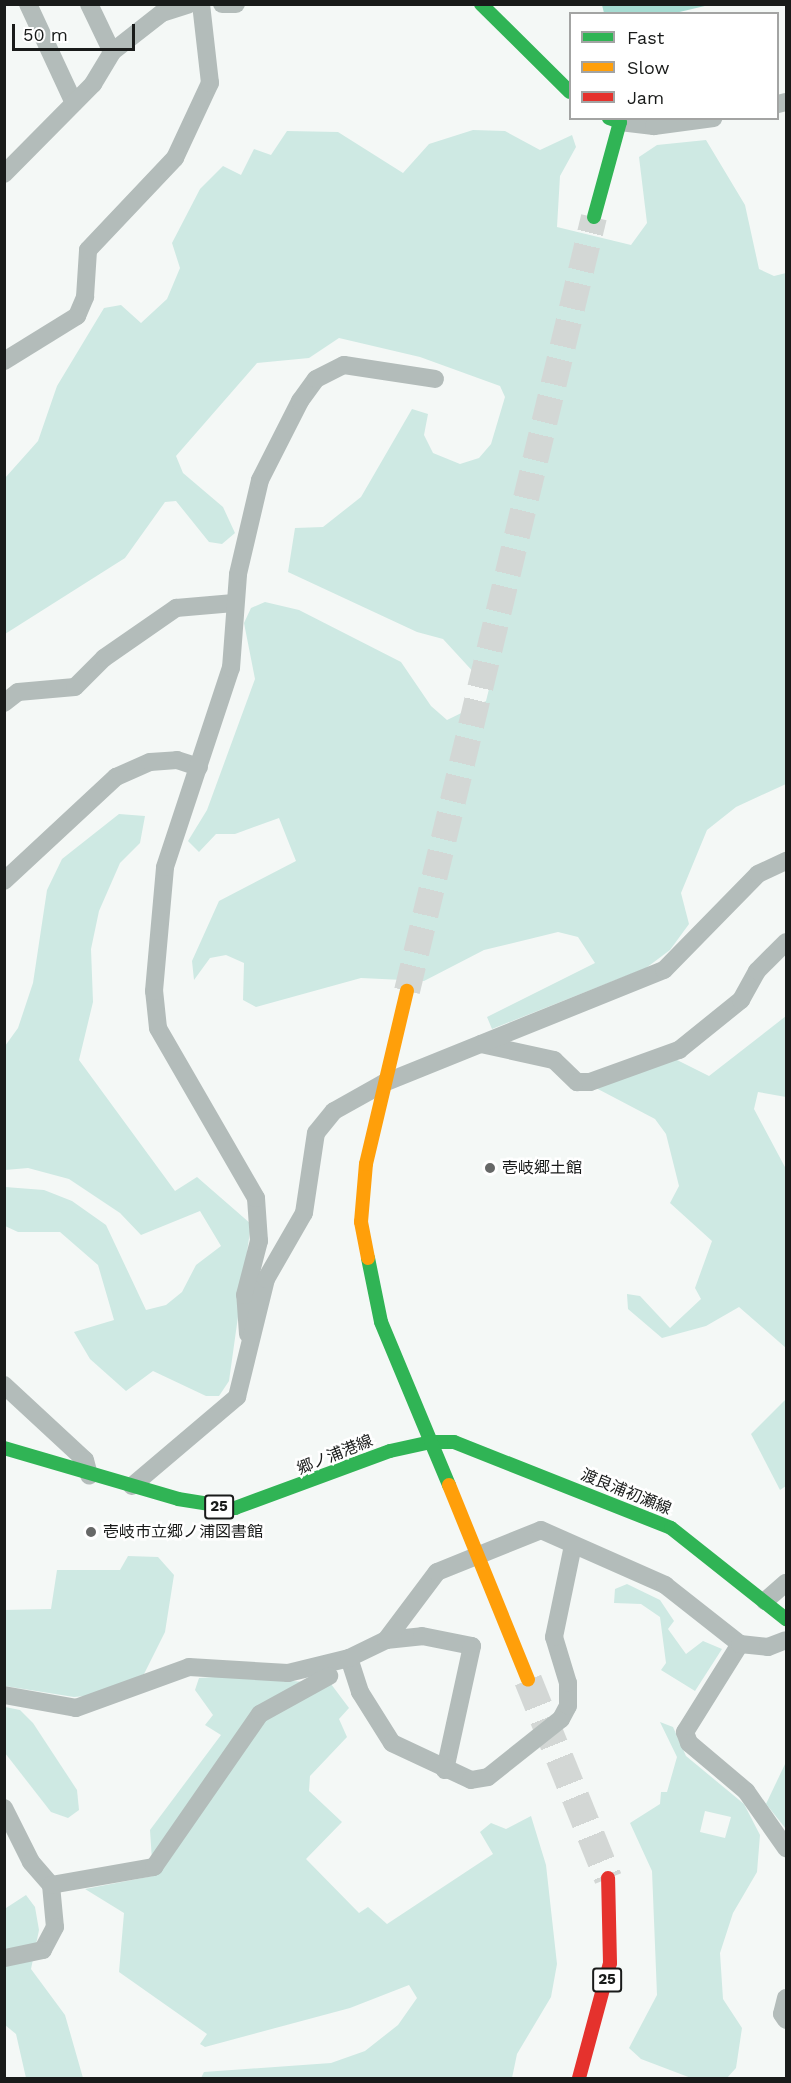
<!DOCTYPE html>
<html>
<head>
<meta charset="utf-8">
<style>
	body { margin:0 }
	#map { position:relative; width:791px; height:2083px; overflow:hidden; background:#f4f8f6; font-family:"Work Sans","Noto Sans JP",sans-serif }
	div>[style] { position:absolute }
	.green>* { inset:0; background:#cee9e3 }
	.water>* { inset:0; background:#a6dcd2 }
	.secondary-tunnel>* { height:26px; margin-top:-13px; transform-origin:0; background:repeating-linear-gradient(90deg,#d3d7d5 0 26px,transparent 0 39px) }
	.primary-tunnel>* { height:28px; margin-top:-14px; transform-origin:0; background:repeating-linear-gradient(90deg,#d3d7d5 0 28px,transparent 0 42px) }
	.street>* { height:18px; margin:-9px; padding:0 9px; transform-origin:9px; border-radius:9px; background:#b3bcba }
	.fast>* { height:14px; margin:-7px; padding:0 7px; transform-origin:7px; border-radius:7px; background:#30b455 }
	.slow>* { height:14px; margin:-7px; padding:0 7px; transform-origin:7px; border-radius:7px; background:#ff9f0a }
	.jam>* { height:14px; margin:-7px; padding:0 7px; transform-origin:7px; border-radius:7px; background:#e5322d }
	.dots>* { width:16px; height:16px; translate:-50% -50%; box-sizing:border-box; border:3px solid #fff; border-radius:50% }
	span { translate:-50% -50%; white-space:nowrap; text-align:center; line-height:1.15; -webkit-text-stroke:5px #fff; paint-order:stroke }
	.shield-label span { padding:2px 4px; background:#fff; border:2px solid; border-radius:4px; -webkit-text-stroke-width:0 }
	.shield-label { font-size:15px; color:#191b1a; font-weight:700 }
	.poi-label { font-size:16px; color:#191b1a }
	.left { translate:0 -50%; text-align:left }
	.street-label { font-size:16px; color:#191b1a }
	.frame { position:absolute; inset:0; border:6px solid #191b1a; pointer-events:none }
	.legend { position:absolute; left:569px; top:12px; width:210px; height:108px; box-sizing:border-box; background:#fff; border:2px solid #a3a4a3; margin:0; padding:8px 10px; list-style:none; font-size:18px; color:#191b1a }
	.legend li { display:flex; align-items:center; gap:12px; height:30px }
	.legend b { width:30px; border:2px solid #a3a4a3 }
	.scale { position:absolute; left:12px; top:24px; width:123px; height:27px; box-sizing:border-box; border:3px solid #191b1a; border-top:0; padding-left:8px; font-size:18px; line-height:21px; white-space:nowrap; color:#191b1a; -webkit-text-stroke:4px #fff; paint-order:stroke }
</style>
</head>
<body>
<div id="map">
	<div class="green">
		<i style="clip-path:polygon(473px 130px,505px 131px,540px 150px,572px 135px,576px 147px,560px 176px,557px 227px,631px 245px,647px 223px,639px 157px,657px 145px,706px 140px,745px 205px,759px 269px,774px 276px,786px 273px,786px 784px,736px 807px,707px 830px,681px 893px,689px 924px,670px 950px,646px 968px,492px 1029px,487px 1017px,595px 963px,578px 937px,558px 932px,484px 950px,424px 981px,361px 978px,256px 1007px,243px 1000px,244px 963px,226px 955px,210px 958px,194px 980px,192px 961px,219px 901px,296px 861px,279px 818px,235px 834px,216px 834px,199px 852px,188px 841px,207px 810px,255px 679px,244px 623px,251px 608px,265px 602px,299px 610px,401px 662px,431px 706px,447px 720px,486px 701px,489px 689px,443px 639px,417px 632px,288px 572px,295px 528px,323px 527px,361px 497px,412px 409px,428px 414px,424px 435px,433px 453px,460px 464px,479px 458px,491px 444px,505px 397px,500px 386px,420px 357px,339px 338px,309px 358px,257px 363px,176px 456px,183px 473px,223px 507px,235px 533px,222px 544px,209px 542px,176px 501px,165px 502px,125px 558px,5px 634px,5px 478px,38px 441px,57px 386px,104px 308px,121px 305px,141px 323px,167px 299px,180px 268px,172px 243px,200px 189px,223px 166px,241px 175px,254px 149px,271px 155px,287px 131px,338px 132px,403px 173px,429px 144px)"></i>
		<i style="clip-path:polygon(119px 814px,145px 816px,140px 843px,120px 863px,99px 911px,91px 949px,93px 1002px,79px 1060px,175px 1191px,197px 1177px,251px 1224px,229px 1381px,219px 1396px,206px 1396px,153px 1371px,126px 1391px,90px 1359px,74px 1332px,114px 1320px,98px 1265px,60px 1232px,18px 1232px,5px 1226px,5px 1187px,44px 1190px,72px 1201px,106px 1225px,146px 1310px,166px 1305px,182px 1292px,196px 1265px,221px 1246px,200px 1211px,141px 1235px,120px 1213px,69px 1179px,28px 1168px,5px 1170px,5px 1046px,18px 1028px,33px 983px,47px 890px,62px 859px)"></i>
		<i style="clip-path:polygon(786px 1016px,786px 1097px,758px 1092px,754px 1109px,786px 1169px,786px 1348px,739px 1307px,706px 1326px,662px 1338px,628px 1309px,627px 1294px,640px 1296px,670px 1328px,701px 1299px,695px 1288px,712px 1241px,670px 1203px,679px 1186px,666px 1134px,655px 1119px,596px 1088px,675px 1059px,709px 1076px)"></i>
		<i style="clip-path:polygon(786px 1399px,786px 1486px,780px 1490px,751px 1434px)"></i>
		<i style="clip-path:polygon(128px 1556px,158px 1557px,174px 1575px,165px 1632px,144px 1674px,96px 1695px,74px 1697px,5px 1686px,4px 1610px,51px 1609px,57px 1570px,120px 1570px)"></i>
		<i style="clip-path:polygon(627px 1584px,660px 1600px,674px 1621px,668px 1629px,686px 1654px,703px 1641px,722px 1649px,695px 1691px,661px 1670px,666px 1663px,660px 1617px,641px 1604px,614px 1603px,615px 1589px)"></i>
		<i style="clip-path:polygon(230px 1676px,331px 1684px,349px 1708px,339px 1719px,347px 1737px,310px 1776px,309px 1791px,342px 1822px,306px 1859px,359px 1913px,368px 1907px,387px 1924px,493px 1854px,480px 1832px,491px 1823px,506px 1829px,531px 1816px,546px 1865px,557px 1964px,551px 1997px,517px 2054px,512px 2078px,201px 2078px,204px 2072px,331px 2063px,365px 2051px,398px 2025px,417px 1998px,409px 1985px,350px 2008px,205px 2047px,200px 2044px,207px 2034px,119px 1972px,124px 1913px,85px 1889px,153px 1876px,150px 1830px,221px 1735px,205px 1725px,213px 1715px,195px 1690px,199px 1678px)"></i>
		<i style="clip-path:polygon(5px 1707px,20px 1710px,33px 1723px,77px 1790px,79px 1810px,68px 1818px,51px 1812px,5px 1753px)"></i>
		<i style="clip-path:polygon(evenodd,660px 1722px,673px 1727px,686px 1756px,744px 1804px,760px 1835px,757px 1872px,733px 1913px,720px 1953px,723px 1999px,742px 2028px,736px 2068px,727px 2078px,691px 2078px,641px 2059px,629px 2048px,657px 1995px,652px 1871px,630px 1823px,660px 1804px,661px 1792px,667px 1792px,677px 1757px,660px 1722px,705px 1811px,731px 1817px,725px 1838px,700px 1832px,705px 1811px)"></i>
		<i style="clip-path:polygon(786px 1762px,786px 1829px,766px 1804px)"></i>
		<i style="clip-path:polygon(26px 1895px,35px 1907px,39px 1930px,31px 1969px,65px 2015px,83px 2078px,26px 2078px,16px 2034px,5px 2025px,6px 1908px)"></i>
	</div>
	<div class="water">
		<i style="clip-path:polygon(602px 5px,602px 4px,709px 5px,671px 14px,604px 13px)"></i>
	</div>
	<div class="secondary-tunnel">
		<i style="left:407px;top:991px;width:796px;rotate:-76.42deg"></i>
	</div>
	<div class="primary-tunnel">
		<i style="left:528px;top:1680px;width:214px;rotate:68deg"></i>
	</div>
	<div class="street">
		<i style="left:28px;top:4px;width:109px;rotate:65.1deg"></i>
		<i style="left:89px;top:4px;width:53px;rotate:64.4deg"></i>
		<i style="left:222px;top:4px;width:14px"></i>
		<i style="left:778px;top:104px;width:8px;rotate:-14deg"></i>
		<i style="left:620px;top:122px;width:34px;rotate:7deg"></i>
		<i style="left:654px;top:126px;width:60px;rotate:-7.7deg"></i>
		<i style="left:4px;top:174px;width:127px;rotate:-45.3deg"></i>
		<i style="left:93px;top:84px;width:37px;rotate:-59deg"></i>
		<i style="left:112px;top:52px;width:63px;rotate:-38deg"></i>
		<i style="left:162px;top:13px;width:28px;rotate:-18deg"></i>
		<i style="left:4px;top:361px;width:86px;rotate:-31.7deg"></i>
		<i style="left:77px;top:316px;width:21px;rotate:-67deg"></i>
		<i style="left:85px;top:297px;width:47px;rotate:-86.3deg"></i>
		<i style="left:88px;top:250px;width:127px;rotate:-46.6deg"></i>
		<i style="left:175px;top:158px;width:83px;rotate:-65deg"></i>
		<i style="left:210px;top:83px;width:80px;rotate:-96.5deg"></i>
		<i style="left:4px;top:703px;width:18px;rotate:-38deg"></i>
		<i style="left:18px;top:692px;width:57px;rotate:-5deg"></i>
		<i style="left:75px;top:687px;width:41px;rotate:-45deg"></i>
		<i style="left:104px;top:658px;width:88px;rotate:-34.8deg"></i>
		<i style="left:176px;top:608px;width:58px;rotate:-4.9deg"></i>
		<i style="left:4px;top:881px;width:153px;rotate:-42.9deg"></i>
		<i style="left:116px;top:777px;width:37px;rotate:-24deg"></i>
		<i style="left:150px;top:762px;width:27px;rotate:-4deg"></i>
		<i style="left:177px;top:760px;width:23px;rotate:18deg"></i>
		<i style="left:481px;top:1044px;width:75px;rotate:12.4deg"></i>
		<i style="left:554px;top:1060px;width:32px;rotate:44deg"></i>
		<i style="left:577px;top:1082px;width:13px"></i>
		<i style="left:590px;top:1082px;width:95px;rotate:-19.8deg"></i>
		<i style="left:679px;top:1050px;width:80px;rotate:-38.9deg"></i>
		<i style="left:741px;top:1000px;width:33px;rotate:-61deg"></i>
		<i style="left:757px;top:971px;width:41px;rotate:-45deg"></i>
		<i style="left:248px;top:1334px;width:39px;rotate:-94deg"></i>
		<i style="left:245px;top:1295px;width:56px;rotate:-75.5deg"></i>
		<i style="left:259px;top:1241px;width:43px;rotate:-94deg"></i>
		<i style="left:256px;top:1198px;width:196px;rotate:-120deg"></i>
		<i style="left:158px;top:1028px;width:37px;rotate:-96deg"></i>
		<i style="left:154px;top:991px;width:124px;rotate:-84.9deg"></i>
		<i style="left:165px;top:867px;width:210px;rotate:-71.7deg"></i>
		<i style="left:231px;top:668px;width:94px;rotate:-85.7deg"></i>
		<i style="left:238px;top:574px;width:97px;rotate:-76.8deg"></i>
		<i style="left:260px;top:480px;width:89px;rotate:-63.1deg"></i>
		<i style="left:300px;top:401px;width:27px;rotate:-54deg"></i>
		<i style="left:316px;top:379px;width:31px;rotate:-27deg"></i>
		<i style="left:344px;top:365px;width:92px;rotate:8.7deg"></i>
		<i style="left:4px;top:1385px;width:110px;rotate:42.8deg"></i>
		<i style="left:85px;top:1460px;width:16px;rotate:75deg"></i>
		<i style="left:132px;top:1486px;width:138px;rotate:-40.3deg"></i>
		<i style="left:237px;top:1397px;width:122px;rotate:-76.2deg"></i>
		<i style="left:266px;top:1279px;width:76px;rotate:-60.1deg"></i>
		<i style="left:304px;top:1213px;width:81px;rotate:-81.5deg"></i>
		<i style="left:316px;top:1133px;width:28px;rotate:-51deg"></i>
		<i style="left:334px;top:1111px;width:57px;rotate:-29.2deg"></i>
		<i style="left:384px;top:1083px;width:302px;rotate:-22deg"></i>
		<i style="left:664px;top:970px;width:134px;rotate:-45.6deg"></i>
		<i style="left:758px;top:874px;width:31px;rotate:-25deg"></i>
		<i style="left:765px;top:1601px;width:28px;rotate:-41deg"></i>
		<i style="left:386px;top:1640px;width:36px;rotate:-6deg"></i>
		<i style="left:422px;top:1636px;width:51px;rotate:11.3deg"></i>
		<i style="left:472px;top:1646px;width:127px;rotate:102.3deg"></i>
		<i style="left:740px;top:1644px;width:104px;rotate:122deg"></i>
		<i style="left:685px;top:1732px;width:12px;rotate:70deg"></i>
		<i style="left:689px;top:1743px;width:75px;rotate:40.1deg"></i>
		<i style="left:746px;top:1791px;width:70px;rotate:54.9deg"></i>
		<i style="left:349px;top:1658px;width:36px;rotate:72deg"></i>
		<i style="left:360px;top:1692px;width:60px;rotate:57.9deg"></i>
		<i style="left:392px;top:1743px;width:87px;rotate:25.1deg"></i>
		<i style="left:471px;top:1780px;width:17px;rotate:-10deg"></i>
		<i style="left:488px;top:1777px;width:93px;rotate:-38.5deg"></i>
		<i style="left:561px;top:1719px;width:15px;rotate:-62deg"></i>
		<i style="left:568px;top:1706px;width:23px;rotate:-90deg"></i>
		<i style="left:568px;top:1683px;width:48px;rotate:-106.9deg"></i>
		<i style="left:554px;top:1637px;width:94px;rotate:-78.3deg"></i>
		<i style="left:4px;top:1695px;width:73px;rotate:10.2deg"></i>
		<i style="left:76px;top:1708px;width:120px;rotate:-19.9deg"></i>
		<i style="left:189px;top:1667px;width:99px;rotate:3.5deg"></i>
		<i style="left:288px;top:1673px;width:63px;rotate:-13.8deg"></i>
		<i style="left:349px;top:1658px;width:41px;rotate:-25.9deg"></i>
		<i style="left:386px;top:1640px;width:85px;rotate:-53.1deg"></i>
		<i style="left:437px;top:1572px;width:112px;rotate:-22deg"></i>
		<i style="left:541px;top:1530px;width:136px;rotate:23.9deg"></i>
		<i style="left:665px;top:1585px;width:95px;rotate:38.2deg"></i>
		<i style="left:740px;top:1644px;width:28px;rotate:6deg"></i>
		<i style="left:768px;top:1647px;width:19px;rotate:-21deg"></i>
		<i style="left:4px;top:1808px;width:60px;rotate:63.4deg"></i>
		<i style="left:31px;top:1862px;width:30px;rotate:49deg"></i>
		<i style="left:51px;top:1885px;width:42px;rotate:84.6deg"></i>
		<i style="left:55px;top:1927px;width:26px;rotate:118deg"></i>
		<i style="left:43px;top:1950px;width:40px;rotate:168deg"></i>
		<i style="left:51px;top:1885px;width:105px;rotate:-9.9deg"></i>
		<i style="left:154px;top:1867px;width:186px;rotate:-55.3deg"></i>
		<i style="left:260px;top:1714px;width:79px;rotate:-28.8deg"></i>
		<i style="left:786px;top:1998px;width:16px;rotate:104deg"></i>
		<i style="left:782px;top:2014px;width:7px;rotate:56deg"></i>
	</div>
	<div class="fast">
		<i style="left:481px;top:4px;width:125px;rotate:44.7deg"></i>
		<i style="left:594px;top:217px;width:98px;rotate:-74.7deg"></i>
		<i style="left:620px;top:122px;width:12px;rotate:-160deg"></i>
		<i style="left:368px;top:1258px;width:65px;rotate:78.5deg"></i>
		<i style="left:381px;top:1322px;width:130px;rotate:67.4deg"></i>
		<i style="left:431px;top:1442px;width:23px"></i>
		<i style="left:454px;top:1442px;width:233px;rotate:21.6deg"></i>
		<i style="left:671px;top:1528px;width:147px;rotate:38.4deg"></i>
		<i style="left:4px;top:1448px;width:181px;rotate:16.3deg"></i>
		<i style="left:178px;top:1499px;width:58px;rotate:9deg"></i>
		<i style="left:235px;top:1508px;width:165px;rotate:-20.2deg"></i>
		<i style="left:390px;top:1451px;width:42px;rotate:-12.4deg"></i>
		<i style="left:431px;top:1442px;width:47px;rotate:67.3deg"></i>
	</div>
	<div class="slow">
		<i style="left:368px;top:1258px;width:37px;rotate:-101deg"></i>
		<i style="left:361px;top:1222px;width:58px;rotate:-85.1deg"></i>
		<i style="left:366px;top:1164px;width:178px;rotate:-76.7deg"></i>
		<i style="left:449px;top:1485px;width:210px;rotate:67.9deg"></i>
	</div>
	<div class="jam">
		<i style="left:579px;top:2078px;width:119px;rotate:-74.9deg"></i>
		<i style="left:610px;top:1963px;width:85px;rotate:-91.3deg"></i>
	</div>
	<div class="dots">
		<i style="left:490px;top:1168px;background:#666867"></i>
		<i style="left:91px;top:1532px;background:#666867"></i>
	</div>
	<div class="shield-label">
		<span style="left:219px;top:1507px">25</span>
		<span style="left:607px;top:1980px">25</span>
	</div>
	<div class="poi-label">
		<span class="left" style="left:502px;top:1168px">壱岐郷土館</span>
		<span class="left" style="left:103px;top:1532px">壱岐市立郷ノ浦図書館</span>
	</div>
	<div class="street-label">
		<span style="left:335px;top:1455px;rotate:-22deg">郷ノ浦港線</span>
		<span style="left:626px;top:1492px;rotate:22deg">渡良浦初瀬線</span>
	</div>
	<div class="frame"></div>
	<ul class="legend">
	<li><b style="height:8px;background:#30b455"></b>Fast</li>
	<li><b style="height:8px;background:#ff9f0a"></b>Slow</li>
	<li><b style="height:8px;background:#e5322d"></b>Jam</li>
	</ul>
	<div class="scale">50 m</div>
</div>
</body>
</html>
